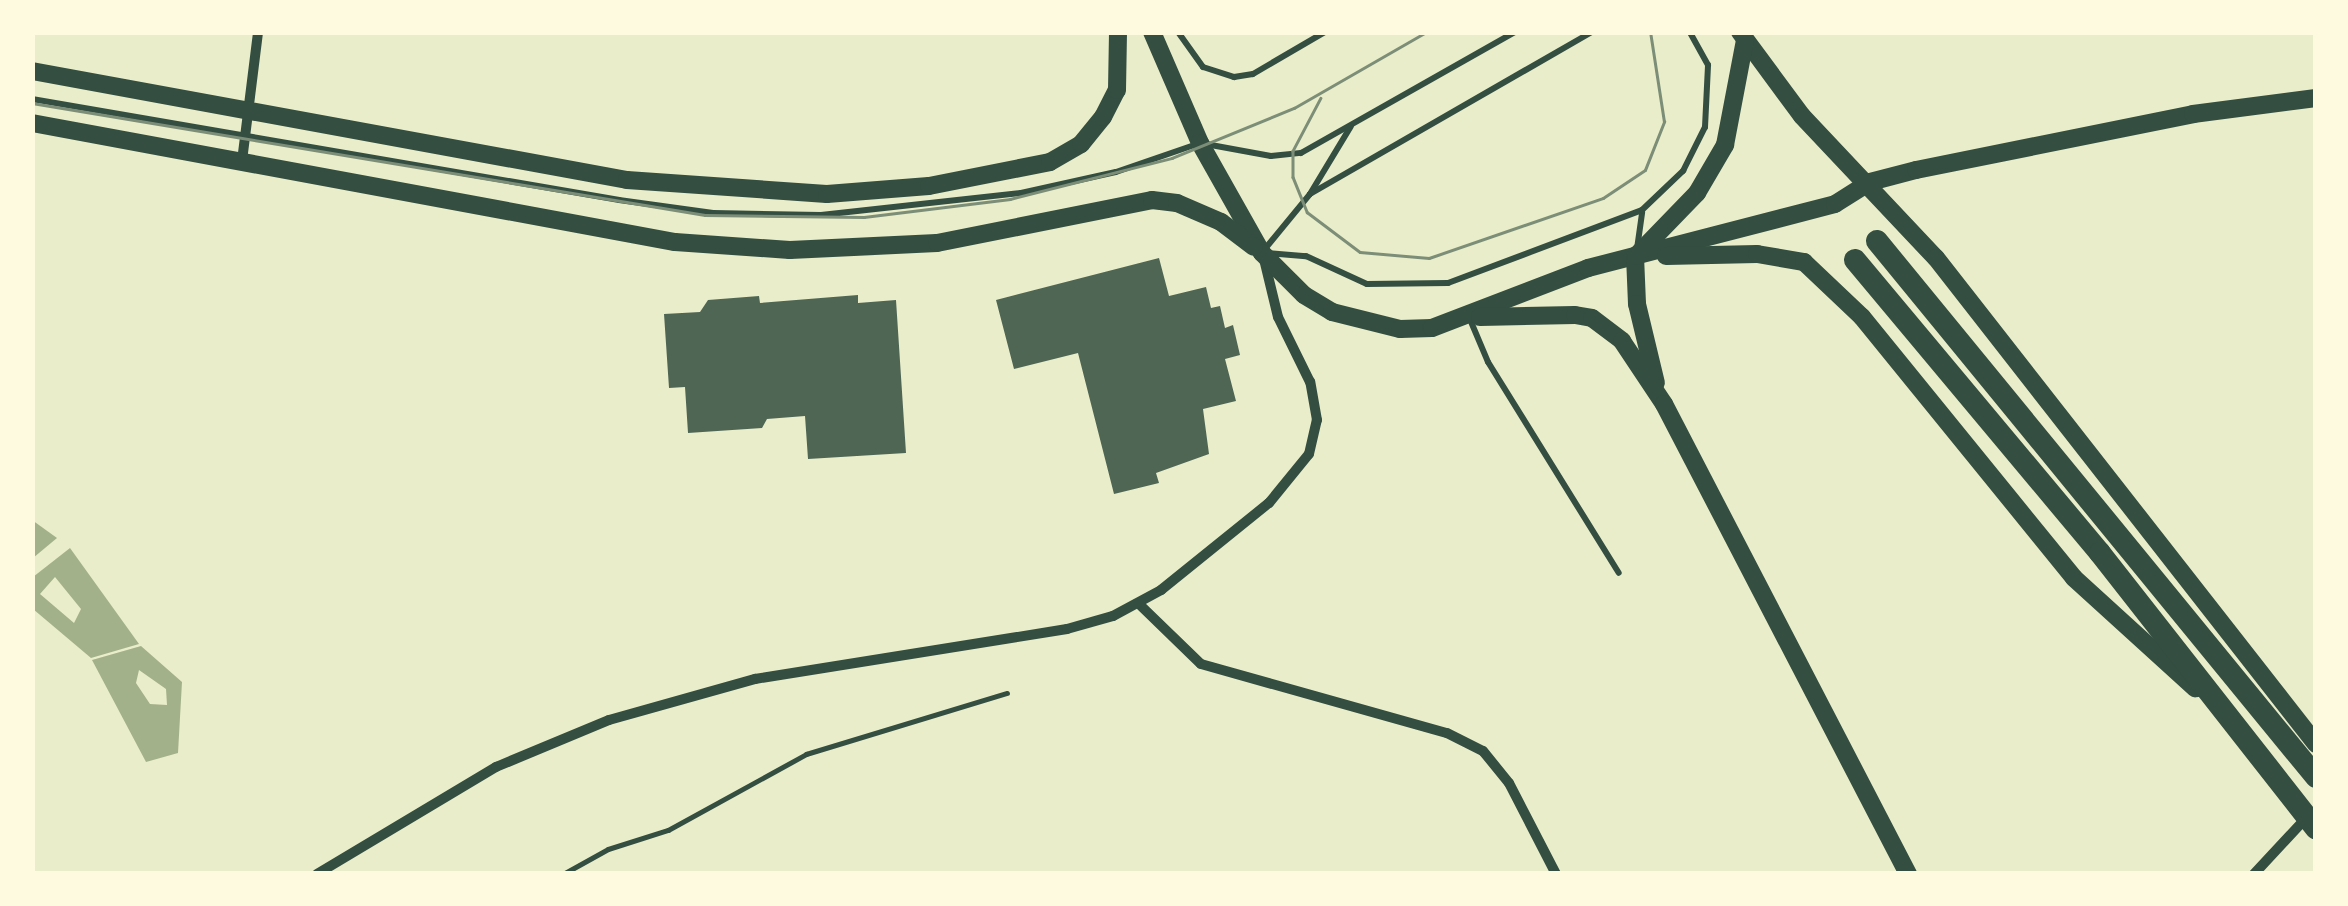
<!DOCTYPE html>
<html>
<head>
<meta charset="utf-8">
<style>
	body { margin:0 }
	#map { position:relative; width:2348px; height:906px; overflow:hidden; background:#e9edc9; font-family:"Titillium Web",sans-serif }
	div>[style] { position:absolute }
	.water>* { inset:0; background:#a3b18a }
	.building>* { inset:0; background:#4f6655 }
	.path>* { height:5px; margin:-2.5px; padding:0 2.5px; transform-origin:2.5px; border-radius:2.5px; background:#344e41 }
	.service>* { height:6px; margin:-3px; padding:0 3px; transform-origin:3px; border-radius:3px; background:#344e41 }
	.minor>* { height:10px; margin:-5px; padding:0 5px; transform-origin:5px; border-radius:5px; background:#344e41 }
	.tertiary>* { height:18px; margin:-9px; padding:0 9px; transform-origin:9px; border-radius:9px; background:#344e41 }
	.primary>* { height:22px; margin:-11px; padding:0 11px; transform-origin:11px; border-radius:11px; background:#344e41 }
	.tram>* { height:2.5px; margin:-1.25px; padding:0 1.25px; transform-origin:1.25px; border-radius:1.25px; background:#7c8e77 }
	span { translate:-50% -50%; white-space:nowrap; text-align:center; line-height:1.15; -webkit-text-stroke:8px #fefae0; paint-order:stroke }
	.frame { position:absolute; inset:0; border:35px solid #fefae0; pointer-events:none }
</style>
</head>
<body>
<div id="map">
	<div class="water">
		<i style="clip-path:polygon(32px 520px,57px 538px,33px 558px,32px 558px)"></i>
		<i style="clip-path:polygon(evenodd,70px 548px,139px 644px,91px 658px,33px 609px,33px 577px,70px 548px,55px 577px,81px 609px,74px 623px,40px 594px,55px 577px)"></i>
		<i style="clip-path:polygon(evenodd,141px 646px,182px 682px,178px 753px,146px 762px,92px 660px,141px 646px,139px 670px,166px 689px,167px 705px,150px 704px,136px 683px,139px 670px)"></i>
	</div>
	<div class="building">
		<i style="clip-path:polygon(1159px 258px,1169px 296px,1206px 287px,1211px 308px,1220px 306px,1225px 328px,1233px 325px,1240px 355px,1225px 359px,1236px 401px,1203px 409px,1209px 454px,1156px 473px,1159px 483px,1114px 494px,1078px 353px,1014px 369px,996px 300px)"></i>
		<i style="clip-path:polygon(858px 295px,858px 303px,896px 300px,906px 453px,808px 459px,805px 416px,767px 419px,762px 428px,688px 433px,685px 387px,669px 388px,664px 314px,700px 312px,708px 300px,759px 296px,760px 303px)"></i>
	</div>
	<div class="path">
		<i style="left:563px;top:874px;width:51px;rotate:-29.1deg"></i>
		<i style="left:608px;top:849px;width:63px;rotate:-17.6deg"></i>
		<i style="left:668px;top:830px;width:158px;rotate:-28.8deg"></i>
		<i style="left:806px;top:754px;width:210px;rotate:-16.9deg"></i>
	</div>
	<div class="service">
		<i style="left:1178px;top:32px;width:43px;rotate:54.5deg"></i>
		<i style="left:1203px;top:67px;width:33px;rotate:18deg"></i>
		<i style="left:1234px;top:77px;width:19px;rotate:-9deg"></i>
		<i style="left:1253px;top:74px;width:83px;rotate:-30.3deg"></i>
		<i style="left:32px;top:99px;width:596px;rotate:9.76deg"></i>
		<i style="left:619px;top:200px;width:95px;rotate:7.9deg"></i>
		<i style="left:713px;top:213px;width:108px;rotate:1.1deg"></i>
		<i style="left:821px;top:215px;width:201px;rotate:-6.3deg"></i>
		<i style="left:1021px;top:193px;width:97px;rotate:-12.5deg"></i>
		<i style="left:1116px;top:172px;width:89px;rotate:-19deg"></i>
		<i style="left:1200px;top:143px;width:72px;rotate:10.4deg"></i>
		<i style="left:1271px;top:156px;width:30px;rotate:-6deg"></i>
		<i style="left:1301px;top:153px;width:246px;rotate:-29.5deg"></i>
		<i style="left:1310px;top:194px;width:325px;rotate:-29.9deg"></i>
		<i style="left:1637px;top:249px;width:37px;rotate:-82deg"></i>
		<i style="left:1264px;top:250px;width:72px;rotate:-50.6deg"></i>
		<i style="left:1310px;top:194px;width:79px;rotate:-58.9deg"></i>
		<i style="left:1268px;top:253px;width:38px;rotate:5deg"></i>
		<i style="left:1306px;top:256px;width:67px;rotate:24.7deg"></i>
		<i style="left:1367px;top:284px;width:81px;rotate:-0.7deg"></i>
		<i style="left:1448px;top:283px;width:207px;rotate:-20.6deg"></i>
		<i style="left:1642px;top:210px;width:57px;rotate:-43.6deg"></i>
		<i style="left:1683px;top:171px;width:49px;rotate:-63.4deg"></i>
		<i style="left:1705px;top:127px;width:62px;rotate:-87.2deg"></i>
		<i style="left:1708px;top:65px;width:38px;rotate:-119deg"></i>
		<i style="left:1469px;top:317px;width:49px;rotate:67.1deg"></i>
		<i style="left:1488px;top:362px;width:248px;rotate:58.2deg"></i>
	</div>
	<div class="minor">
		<i style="left:242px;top:161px;width:130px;rotate:-82.9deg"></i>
		<i style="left:1139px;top:604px;width:86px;rotate:44.1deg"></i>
		<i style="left:1201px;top:664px;width:255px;rotate:15.7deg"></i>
		<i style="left:1447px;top:733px;width:40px;rotate:26.6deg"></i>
		<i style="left:1483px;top:751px;width:41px;rotate:50.9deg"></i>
		<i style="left:1509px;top:783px;width:102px;rotate:62.7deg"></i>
		<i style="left:317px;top:874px;width:209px;rotate:-30.9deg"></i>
		<i style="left:496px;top:767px;width:122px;rotate:-22.6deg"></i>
		<i style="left:609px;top:720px;width:152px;rotate:-15.7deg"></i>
		<i style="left:755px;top:679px;width:316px;rotate:-9.1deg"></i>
		<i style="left:1067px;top:629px;width:48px;rotate:-15.8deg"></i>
		<i style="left:1113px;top:616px;width:55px;rotate:-28.4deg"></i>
		<i style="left:1161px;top:590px;width:139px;rotate:-38.9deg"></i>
		<i style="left:1269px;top:503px;width:63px;rotate:-50.8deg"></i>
		<i style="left:1309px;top:454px;width:35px;rotate:-77deg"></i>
		<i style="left:1317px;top:420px;width:39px;rotate:-100deg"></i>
		<i style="left:1310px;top:382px;width:72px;rotate:-116.2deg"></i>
		<i style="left:1278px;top:317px;width:60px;rotate:-103.6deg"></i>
		<i style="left:2254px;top:874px;width:76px;rotate:-47.1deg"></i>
	</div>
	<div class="tertiary">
		<i style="left:1152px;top:32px;width:121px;rotate:66.6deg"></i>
		<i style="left:1200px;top:143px;width:126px;rotate:60.6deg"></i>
		<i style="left:1262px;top:253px;width:59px;rotate:45deg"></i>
		<i style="left:1304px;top:295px;width:33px;rotate:31deg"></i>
		<i style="left:1332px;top:312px;width:70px;rotate:14deg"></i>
		<i style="left:1400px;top:329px;width:32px;rotate:-2deg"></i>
		<i style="left:1432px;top:328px;width:167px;rotate:-21deg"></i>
		<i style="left:1588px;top:268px;width:255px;rotate:-14.5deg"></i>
		<i style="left:1835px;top:204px;width:41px;rotate:-32.2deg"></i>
		<i style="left:1870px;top:182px;width:48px;rotate:-14.6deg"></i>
		<i style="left:1916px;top:170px;width:283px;rotate:-11.4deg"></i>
		<i style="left:2193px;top:114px;width:124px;rotate:-7.4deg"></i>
		<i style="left:1740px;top:32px;width:104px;rotate:53.6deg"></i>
		<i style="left:1802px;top:116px;width:195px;rotate:46.7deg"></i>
		<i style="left:1936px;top:258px;width:617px;rotate:51.98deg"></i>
		<i style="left:32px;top:71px;width:605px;rotate:10.38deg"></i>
		<i style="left:627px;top:180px;width:200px;rotate:4deg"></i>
		<i style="left:827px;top:194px;width:102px;rotate:-4.5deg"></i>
		<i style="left:929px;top:186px;width:123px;rotate:-11.2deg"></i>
		<i style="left:1050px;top:162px;width:36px;rotate:-30deg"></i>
		<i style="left:1081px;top:144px;width:35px;rotate:-51deg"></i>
		<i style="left:1103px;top:117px;width:30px;rotate:-63deg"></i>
		<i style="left:1117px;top:90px;width:58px;rotate:-89deg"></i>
		<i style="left:32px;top:123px;width:654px;rotate:10.49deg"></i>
		<i style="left:675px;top:242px;width:115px;rotate:4deg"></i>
		<i style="left:790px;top:250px;width:147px;rotate:-2.7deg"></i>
		<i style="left:937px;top:243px;width:219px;rotate:-11.3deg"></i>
		<i style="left:1152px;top:200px;width:25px;rotate:7deg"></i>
		<i style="left:1177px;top:203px;width:48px;rotate:23.4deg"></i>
		<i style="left:1221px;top:222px;width:41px;rotate:37.1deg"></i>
		<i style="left:1635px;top:256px;width:48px;rotate:87.6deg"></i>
		<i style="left:1637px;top:304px;width:81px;rotate:76.5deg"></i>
		<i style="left:1636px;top:256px;width:88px;rotate:-45.9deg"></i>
		<i style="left:1697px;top:193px;width:56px;rotate:-59.7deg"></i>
		<i style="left:1725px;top:145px;width:107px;rotate:-79.2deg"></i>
		<i style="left:1666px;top:256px;width:91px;rotate:-1.3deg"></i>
		<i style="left:1757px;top:254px;width:48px;rotate:9.7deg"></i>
		<i style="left:1804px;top:262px;width:80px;rotate:43.5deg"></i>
		<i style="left:1862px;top:317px;width:336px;rotate:50.9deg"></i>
		<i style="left:2074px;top:578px;width:164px;rotate:42.3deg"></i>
		<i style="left:1480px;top:317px;width:95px;rotate:-1.2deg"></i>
		<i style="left:1575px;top:315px;width:17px;rotate:10deg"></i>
		<i style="left:1592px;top:318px;width:38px;rotate:37deg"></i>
		<i style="left:1622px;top:341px;width:76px;rotate:56.3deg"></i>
		<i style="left:1664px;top:404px;width:530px;rotate:62.56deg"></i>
	</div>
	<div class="primary">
		<i style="left:1877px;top:241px;width:693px;rotate:50.68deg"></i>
		<i style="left:1855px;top:260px;width:382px;rotate:50.1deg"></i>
		<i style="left:2100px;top:553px;width:350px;rotate:51.9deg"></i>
	</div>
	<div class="tram">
		<i style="left:1321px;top:98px;width:60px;rotate:117.8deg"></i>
		<i style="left:1293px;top:151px;width:26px;rotate:90deg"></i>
		<i style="left:1293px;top:177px;width:38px;rotate:68deg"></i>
		<i style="left:1307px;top:212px;width:66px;rotate:37deg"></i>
		<i style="left:1360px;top:252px;width:69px;rotate:5deg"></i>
		<i style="left:1429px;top:258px;width:184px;rotate:-19deg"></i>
		<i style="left:1603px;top:198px;width:50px;rotate:-33.7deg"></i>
		<i style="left:1645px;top:170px;width:52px;rotate:-68.4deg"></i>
		<i style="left:1664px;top:122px;width:91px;rotate:-98.8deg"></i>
		<i style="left:32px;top:103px;width:682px;rotate:9.45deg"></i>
		<i style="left:705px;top:215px;width:159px;rotate:0.7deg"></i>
		<i style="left:864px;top:217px;width:147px;rotate:-7deg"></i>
		<i style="left:1010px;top:199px;width:167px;rotate:-14.2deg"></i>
		<i style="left:1172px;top:158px;width:132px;rotate:-22.3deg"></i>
		<i style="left:1294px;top:108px;width:152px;rotate:-29.9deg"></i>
	</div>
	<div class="frame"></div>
</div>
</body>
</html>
